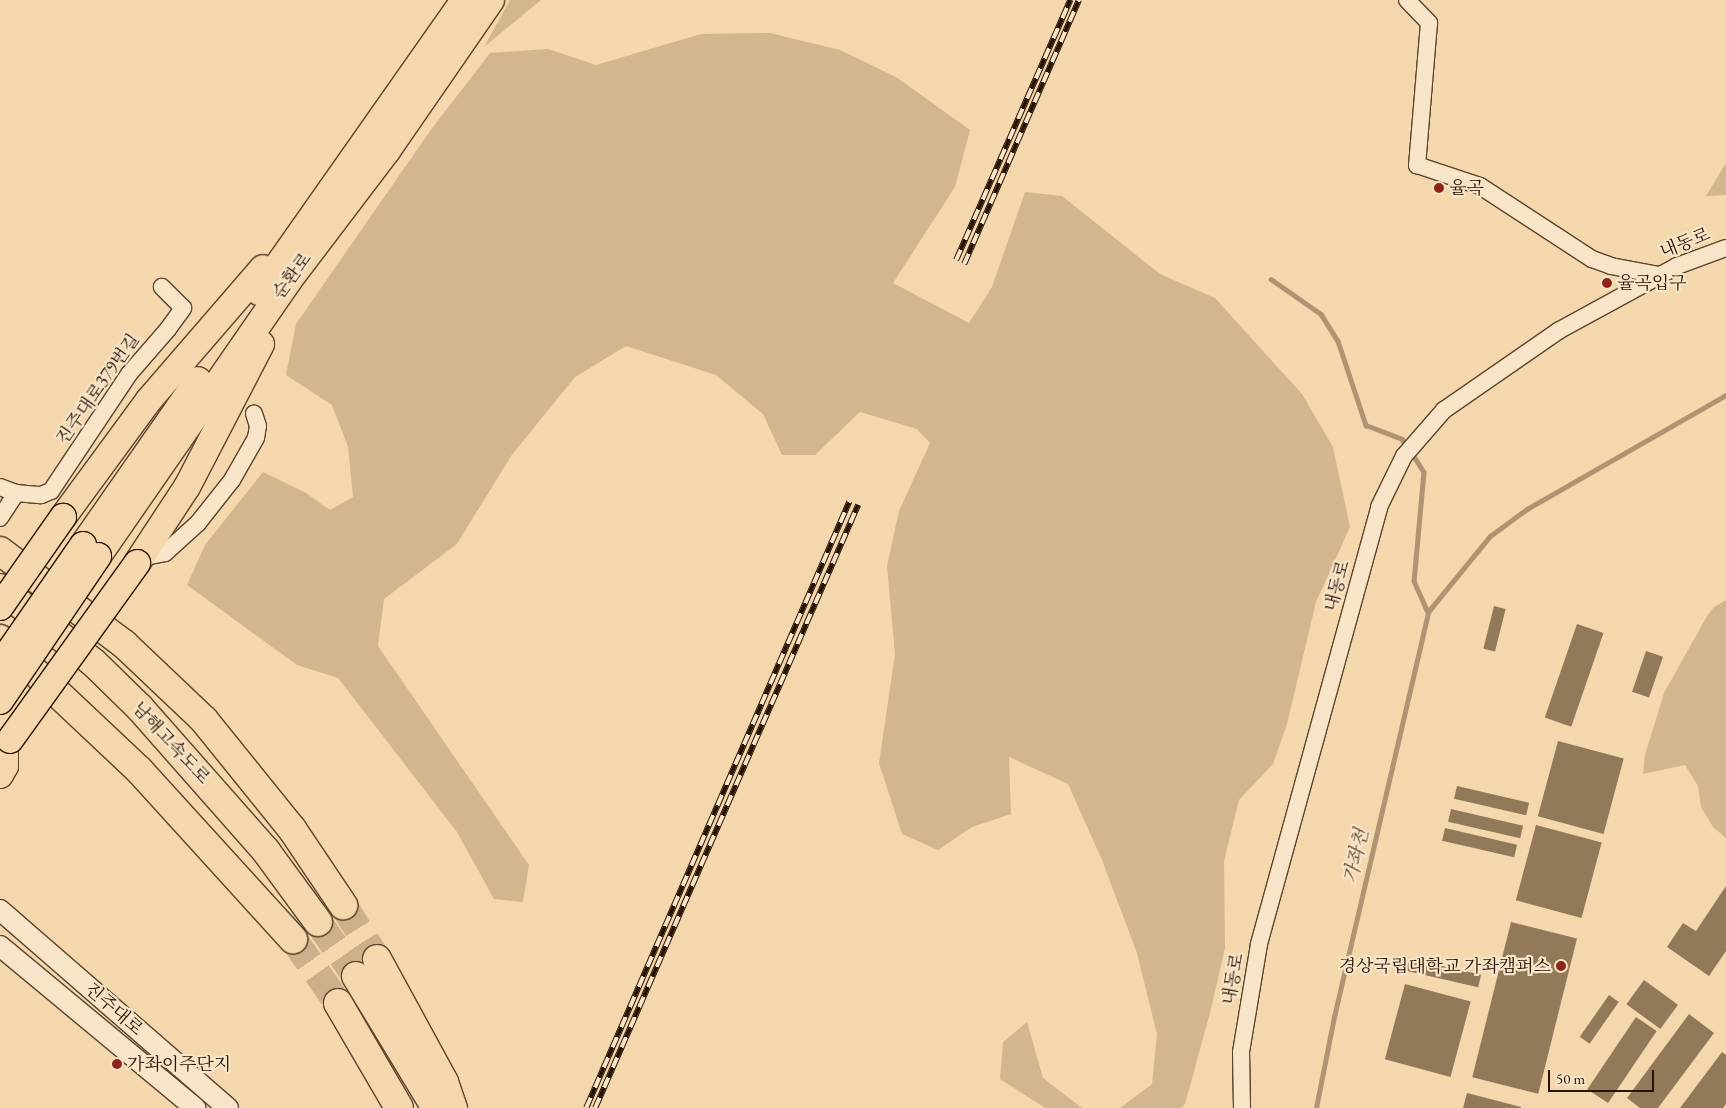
<!DOCTYPE html>
<html>
<head>
<meta charset="utf-8">
<style>
	body { margin:0 }
	#map { position:relative; width:1726px; height:1108px; overflow:hidden; background:#f4d7ac; font-family:"EB Garamond","Noto Serif KR",serif }
	div>[style] { position:absolute }
	.green>* { inset:0; background:#d1b68f }
	.stream>* { height:4.5px; margin:-2.25px; padding:0 2.25px; transform-origin:2.25px; border-radius:2.25px; background:#ae9472 }
	.building>* { inset:0; background:#91795a; transform-origin:0 0 }
	.motorway-tunnel>* { height:28px; margin-top:-14px; transform-origin:0; background:repeating-linear-gradient(90deg,#cbb08a 0 28px,transparent 0 42px) }
	.roads { filter:drop-shadow(1px 0 #5a442c) drop-shadow(-1px 0 #5a442c) drop-shadow(0 1px #5a442c) drop-shadow(0 -1px #5a442c) }
	.minor>* { height:16px; margin:-8px; padding:0 8px; transform-origin:8px; border-radius:8px; background:#f8e5c9 }
	.tertiary>* { height:20px; margin:-10px; padding:0 10px; transform-origin:10px; border-radius:10px; background:#f8e5c9 }
	.trunk>* { height:26px; margin:-13px; padding:0 13px; transform-origin:13px; border-radius:13px; background:#f4d7ac }
	.motorway>* { height:28px; margin:-14px; padding:0 14px; transform-origin:14px; border-radius:14px; background:#f4d7ac }
	.rail>* { height:5.5px; margin-top:-2.75px; transform-origin:0; background:repeating-linear-gradient(90deg,#f8e5c9 0 11px,#261301 0 22px); box-sizing:border-box; border-block:1px solid #261301 }
	.bridges { filter:drop-shadow(1px 0 #261301) drop-shadow(-1px 0 #261301) drop-shadow(0 1px #261301) drop-shadow(0 -1px #261301) }
	.trunk-bridge>* { height:26px; margin:-13px; padding:0 13px; transform-origin:13px; border-radius:13px; background:#f4d7ac }
	.dots>* { width:14px; height:14px; translate:-50% -50%; box-sizing:border-box; border:2px solid #f8e5c9; border-radius:50% }
	span { translate:-50% -50%; white-space:nowrap; text-align:center; line-height:1.15; -webkit-text-stroke:4.5px #f8e5c9; paint-order:stroke }
	.poi-label { font-size:18px; color:#261301 }
	.left { translate:0 -50%; text-align:left }
	.right { translate:-100% -50%; text-align:right }
	.street-label { font-size:18px; color:#261301 }
	.water-label { font-size:19px; color:#5c472e; font-style:italic }
	.scale { position:absolute; left:1548px; top:1070px; width:106px; height:22px; box-sizing:border-box; border:2px solid #261301; border-top:0; padding-left:6px; font-size:15px; line-height:18px; white-space:nowrap; color:#261301; -webkit-text-stroke:4px #f8e5c9; paint-order:stroke }
</style>
</head>
<body>
<div id="map">
	<div class="green">
		<i style="clip-path:polygon(510px 0,541px 0,484px 47px)"></i>
		<i style="clip-path:polygon(770px 33px,840px 50px,896px 77px,970px 130px,955px 187px,893px 283px,969px 323px,992px 287px,1025px 192px,1062px 196px,1160px 274px,1215px 298px,1302px 394px,1333px 447px,1350px 527px,1316px 602px,1287px 724px,1273px 764px,1239px 800px,1224px 861px,1225px 948px,1210px 1013px,1185px 1104px,1181px 1108px,1120px 1108px,1152px 1084px,1157px 1034px,1137px 953px,1102px 860px,1068px 784px,1009px 757px,1011px 814px,972px 827px,938px 850px,902px 834px,879px 763px,895px 654px,887px 566px,899px 511px,930px 443px,917px 429px,860px 412px,815px 455px,782px 455px,763px 414px,716px 375px,626px 346px,575px 377px,511px 456px,457px 544px,384px 599px,378px 646px,529px 865px,523px 902px,494px 899px,457px 832px,338px 678px,297px 665px,187px 585px,205px 545px,263px 472px,306px 493px,330px 510px,353px 497px,348px 447px,332px 405px,286px 375px,296px 324px,430px 131px,490px 53px,548px 49px,596px 65px,701px 34px)"></i>
		<i style="clip-path:polygon(1726px 163px,1726px 195px,1706px 196px)"></i>
		<i style="clip-path:polygon(1726px 600px,1726px 838px,1713px 827px,1701px 807px,1698px 786px,1685px 765px,1643px 774px,1645px 755px,1664px 693px,1707px 616px,1714px 607px)"></i>
		<i style="clip-path:polygon(1027px 1022px,1043px 1078px,1082px 1108px,1045px 1108px,1000px 1079px,1003px 1042px)"></i>
	</div>
	<div class="stream">
		<i style="left:1271px;top:279px;width:61px;rotate:35deg"></i>
		<i style="left:1321px;top:314px;width:32px;rotate:58deg"></i>
		<i style="left:1338px;top:341px;width:89px;rotate:71.6deg"></i>
		<i style="left:1366px;top:425px;width:39px;rotate:21deg"></i>
		<i style="left:1402px;top:439px;width:9px;rotate:58deg"></i>
		<i style="left:1412px;top:453px;width:22px;rotate:58deg"></i>
		<i style="left:1424px;top:472px;width:109px;rotate:95.2deg"></i>
		<i style="left:1414px;top:581px;width:34px;rotate:66deg"></i>
		<i style="left:1316px;top:1108px;width:93px;rotate:-78.8deg"></i>
		<i style="left:1334px;top:1017px;width:416px;rotate:-76.9deg"></i>
		<i style="left:1428px;top:612px;width:98px;rotate:-50.8deg"></i>
		<i style="left:1490px;top:536px;width:46px;rotate:-36.1deg"></i>
		<i style="left:1527px;top:509px;width:229px;rotate:-29.8deg"></i>
	</div>
	<div class="building">
		<i style="left:1494px;top:606px;width:12px;height:44px;rotate:14deg"></i>
		<i style="left:1577px;top:624px;width:28px;height:99px;rotate:19deg"></i>
		<i style="left:1646px;top:651px;width:18px;height:43px;rotate:19deg"></i>
		<i style="left:1558px;top:741px;width:68px;height:78px;rotate:15deg"></i>
		<i style="left:1457px;top:786px;width:74px;height:13px;rotate:13deg"></i>
		<i style="left:1451px;top:809px;width:74px;height:13px;rotate:13deg"></i>
		<i style="left:1536px;top:825px;width:68px;height:78px;rotate:15deg"></i>
		<i style="left:1445px;top:828px;width:74px;height:13px;rotate:13deg"></i>
		<i style="clip-path:polygon(1726px 886px,1726px 951px,1709px 976px,1667px 947px,1683px 923px,1696px 931px)"></i>
		<i style="left:1511px;top:922px;width:68px;height:160px;rotate:14deg"></i>
		<i style="left:1409px;top:958px;width:74px;height:13px;rotate:13deg"></i>
		<i style="left:1644px;top:980px;width:42px;height:30px;rotate:36deg"></i>
		<i style="left:1405px;top:984px;width:68px;height:78px;rotate:15deg"></i>
		<i style="left:1609px;top:995px;width:12px;height:51px;rotate:35deg"></i>
		<i style="clip-path:polygon(1689px 1014px,1714px 1033px,1658px 1108px,1640px 1108px,1627px 1098px)"></i>
		<i style="left:1636px;top:1017px;width:25px;height:87px;rotate:34deg"></i>
		<i style="clip-path:polygon(1722px 1052px,1726px 1055px,1726px 1104px,1723px 1108px,1680px 1108px)"></i>
		<i style="clip-path:polygon(1467px 1093px,1521px 1107px,1521px 1108px,1463px 1108px)"></i>
	</div>
	<div class="motorway-tunnel">
		<i style="left:343px;top:905px;width:64px;rotate:57.8deg"></i>
		<i style="left:318px;top:922px;width:66px;rotate:54.9deg"></i>
		<i style="left:293px;top:939px;width:78px;rotate:54.9deg"></i>
	</div>
	<div class="roads">
		<div class="minor">
			<i style="left:1407px;top:0;width:32px;rotate:46deg"></i>
			<i style="left:1429px;top:23px;width:143px;rotate:94.8deg"></i>
			<i style="left:1417px;top:165px;width:66px;rotate:18.4deg"></i>
			<i style="left:1480px;top:186px;width:134px;rotate:33.1deg"></i>
			<i style="left:1592px;top:259px;width:20px;rotate:20deg"></i>
			<i style="left:1611px;top:266px;width:49px;rotate:10.6deg"></i>
			<i style="left:0;top:487px;width:17px;rotate:21deg"></i>
			<i style="left:0;top:518px;width:30px;rotate:-57deg"></i>
			<i style="left:16px;top:493px;width:25px;rotate:5deg"></i>
			<i style="left:41px;top:495px;width:11px;rotate:-22deg"></i>
			<i style="left:51px;top:491px;width:141px;rotate:-56.3deg"></i>
			<i style="left:129px;top:374px;width:60px;rotate:-49.1deg"></i>
			<i style="left:168px;top:329px;width:26px;rotate:-54deg"></i>
			<i style="left:183px;top:308px;width:30px;rotate:-135deg"></i>
			<i style="left:140px;top:558px;width:25px;rotate:-11deg"></i>
			<i style="left:165px;top:553px;width:45px;rotate:-42.3deg"></i>
			<i style="left:198px;top:523px;width:55px;rotate:-51.7deg"></i>
			<i style="left:232px;top:480px;width:48px;rotate:-60.3deg"></i>
			<i style="left:256px;top:438px;width:12px;rotate:-81deg"></i>
			<i style="left:258px;top:426px;width:13px;rotate:-108deg"></i>
			<i style="left:1242px;top:1108px;width:56px;rotate:-91deg"></i>
			<i style="left:1241px;top:1052px;width:109px;rotate:-80.5deg"></i>
			<i style="left:1259px;top:944px;width:453px;rotate:-74.6deg"></i>
			<i style="left:1379px;top:507px;width:57px;rotate:-63.9deg"></i>
			<i style="left:1404px;top:456px;width:61px;rotate:-49deg"></i>
			<i style="left:1444px;top:410px;width:139px;rotate:-34.7deg"></i>
			<i style="left:1558px;top:331px;width:136px;rotate:-28.6deg"></i>
			<i style="left:1677px;top:266px;width:52px;rotate:-20.2deg"></i>
		</div>
		<div class="tertiary">
			<i style="left:0;top:910px;width:302px;rotate:41deg"></i>
			<i style="left:0;top:946px;width:254px;rotate:39.7deg"></i>
		</div>
		<div class="trunk">
			<i style="left:259px;top:292px;width:357px;rotate:-54.9deg"></i>
			<i style="left:63px;top:517px;width:145px;rotate:-53.7deg"></i>
			<i style="left:149px;top:400px;width:174px;rotate:-49.2deg"></i>
			<i style="left:83px;top:545px;width:201px;rotate:-55.1deg"></i>
			<i style="left:98px;top:556px;width:336px;rotate:-55.3deg"></i>
			<i style="left:289px;top:280px;width:162px;rotate:-52.8deg"></i>
			<i style="left:387px;top:151px;width:183px;rotate:-55.4deg"></i>
			<i style="left:137px;top:563px;width:91px;rotate:-56.7deg"></i>
			<i style="left:187px;top:487px;width:161px;rotate:-62.6deg"></i>
			<i style="left:0;top:775px;width:10px;rotate:-61deg"></i>
			<i style="left:5px;top:766px;width:19px;rotate:-90deg"></i>
		</div>
		<div class="motorway">
			<i style="left:0;top:551px;width:155px;rotate:36.9deg"></i>
			<i style="left:124px;top:644px;width:110px;rotate:43.5deg"></i>
			<i style="left:204px;top:720px;width:140px;rotate:51.1deg"></i>
			<i style="left:292px;top:829px;width:92px;rotate:56.1deg"></i>
			<i style="left:0;top:588px;width:120px;rotate:38.6deg"></i>
			<i style="left:94px;top:663px;width:64px;rotate:44.4deg"></i>
			<i style="left:140px;top:708px;width:191px;rotate:48.6deg"></i>
			<i style="left:266px;top:851px;width:88px;rotate:53.8deg"></i>
			<i style="left:0;top:639px;width:191px;rotate:43.3deg"></i>
			<i style="left:139px;top:770px;width:229px;rotate:47.7deg"></i>
			<i style="left:377px;top:959px;width:140px;rotate:61.4deg"></i>
			<i style="left:444px;top:1082px;width:28px;rotate:71deg"></i>
			<i style="left:356px;top:976px;width:154px;rotate:58.8deg"></i>
			<i style="left:338px;top:1003px;width:121px;rotate:59.8deg"></i>
		</div>
	</div>
	<div class="rail">
		<i style="left:956px;top:260px;width:284px;rotate:-66.3deg"></i>
		<i style="left:964px;top:264px;width:288px;rotate:-66.5deg"></i>
		<i style="left:586px;top:1108px;width:661px;rotate:-66.54deg"></i>
		<i style="left:595px;top:1108px;width:658px;rotate:-66.44deg"></i>
	</div>
	<div class="bridges">
		<div class="trunk-bridge">
			<i style="left:0;top:607px;width:110px;rotate:-55deg"></i>
			<i style="left:0;top:665px;width:146px;rotate:-55.3deg"></i>
			<i style="left:0;top:701px;width:175px;rotate:-55.9deg"></i>
			<i style="left:10px;top:740px;width:218px;rotate:-54.3deg"></i>
		</div>
	</div>
	<div class="dots">
		<i style="left:1439px;top:188px;background:#8f2418"></i>
		<i style="left:1607px;top:283px;background:#8f2418"></i>
		<i style="left:1561px;top:966px;background:#8f2418"></i>
		<i style="left:117px;top:1064px;background:#8f2418"></i>
	</div>
	<div class="poi-label">
		<span class="left" style="left:1449px;top:188px">율곡</span>
		<span class="left" style="left:1617px;top:283px">율곡입구</span>
		<span class="right" style="left:1551px;top:966px">경상국립대학교 가좌캠퍼스</span>
		<span class="left" style="left:127px;top:1064px">가좌이주단지</span>
	</div>
	<div class="street-label">
		<span style="left:1685px;top:243px;rotate:-22deg">내동로</span>
		<span style="left:292px;top:276px;rotate:-54deg">순환로</span>
		<span style="left:98px;top:389px;rotate:-55deg">진주대로379번길</span>
		<span style="left:1337px;top:586px;rotate:-75deg">내동로</span>
		<span style="left:171px;top:743px;rotate:47deg">남해고속도로</span>
		<span style="left:1233px;top:979px;rotate:-80deg">내동로</span>
		<span style="left:114px;top:1009px;rotate:41deg">진주대로</span>
	</div>
	<div class="water-label">
		<span style="left:1356px;top:856px;rotate:-77deg">가좌천</span>
	</div>
	<div class="scale">50 m</div>
</div>
</body>
</html>
